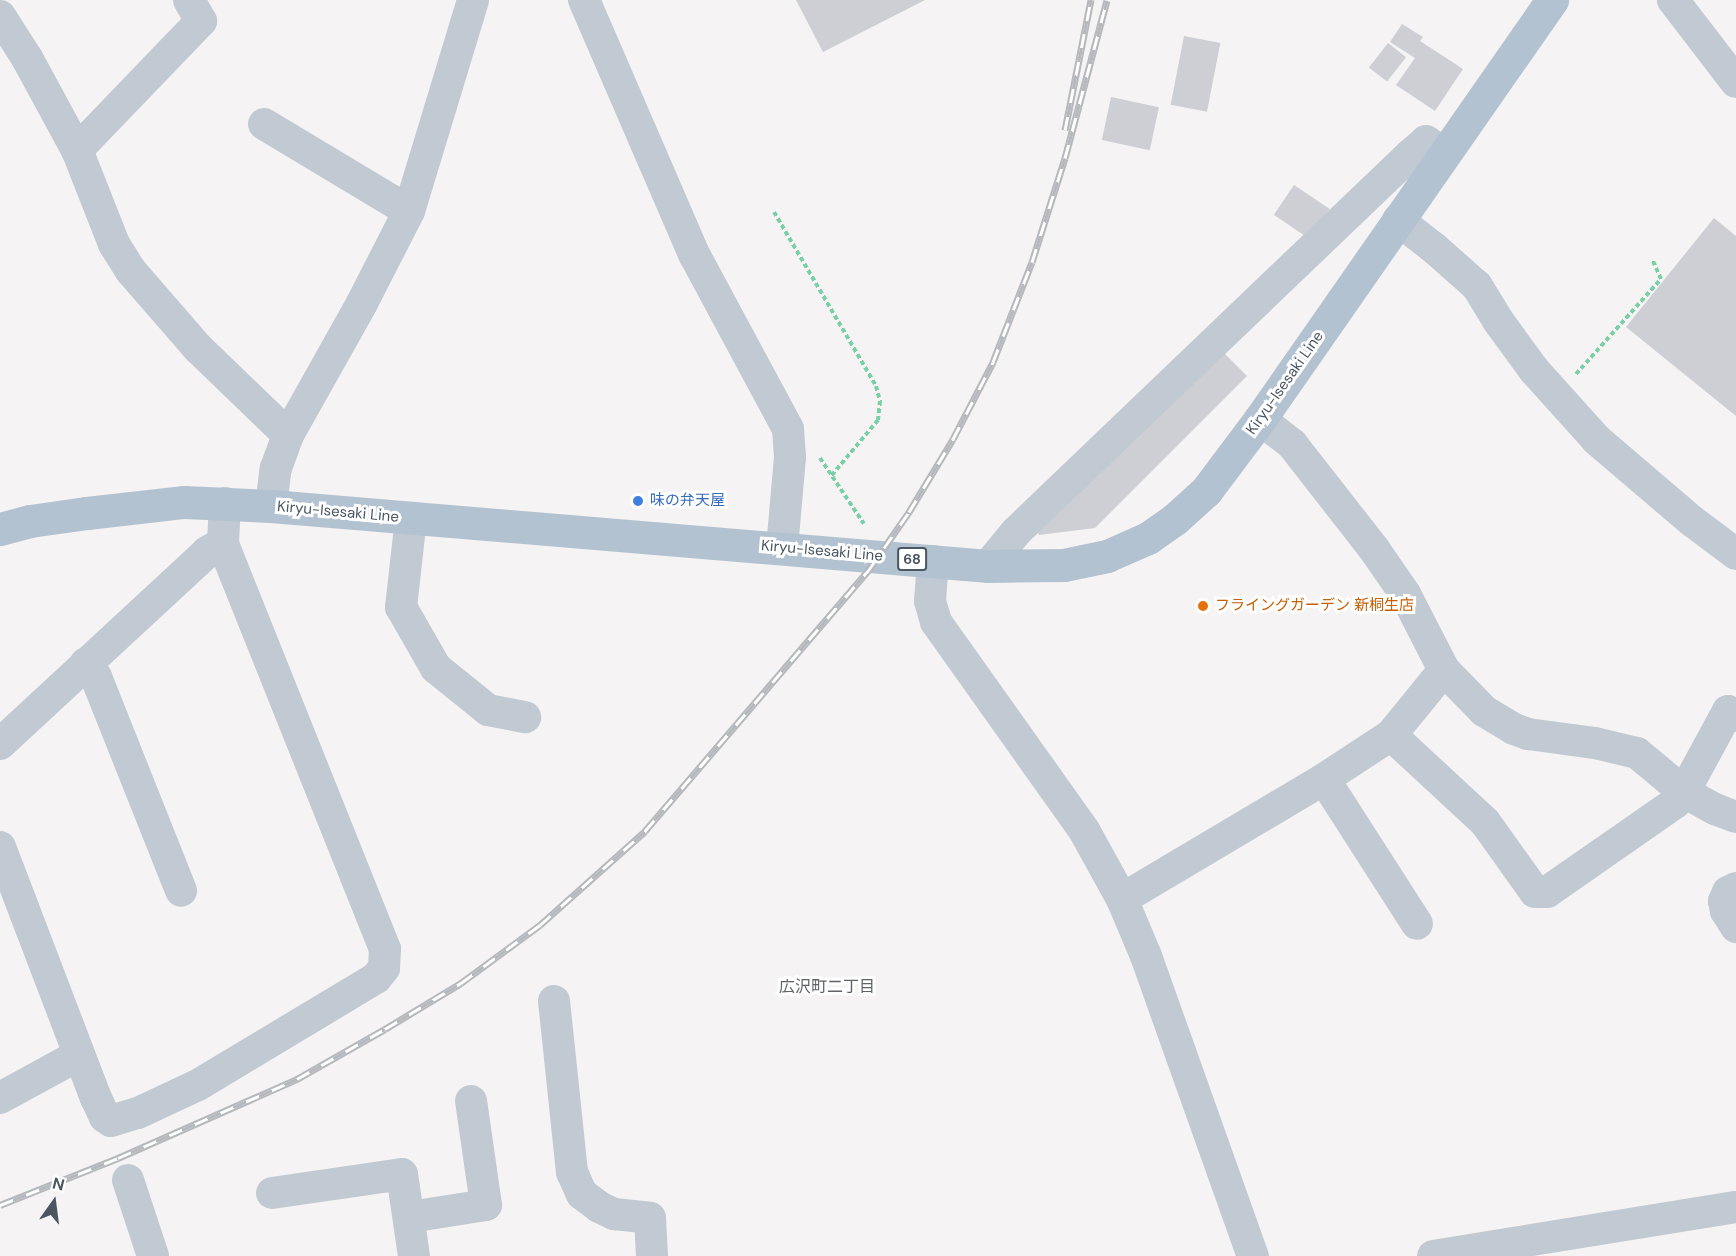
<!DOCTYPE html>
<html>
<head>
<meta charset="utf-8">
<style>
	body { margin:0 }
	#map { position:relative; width:1736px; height:1256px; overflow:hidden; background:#f5f3f3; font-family:"DM Sans","Noto Sans JP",sans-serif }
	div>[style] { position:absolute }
	.building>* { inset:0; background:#cdcfd5; transform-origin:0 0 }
	.path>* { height:4px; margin-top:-2px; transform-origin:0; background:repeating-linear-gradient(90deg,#7ad0a6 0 4.5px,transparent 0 7.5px) }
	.minor>* { height:32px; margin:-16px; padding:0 16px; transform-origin:16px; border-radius:16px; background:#c1cad2 }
	.major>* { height:33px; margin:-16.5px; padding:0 16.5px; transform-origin:16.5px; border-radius:16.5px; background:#b3c2d1 }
	.rail>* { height:7px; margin-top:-3.5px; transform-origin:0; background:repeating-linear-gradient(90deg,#fff 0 14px,#b5b8bd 0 28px); box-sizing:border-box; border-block:2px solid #b5b8bd }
	.dots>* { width:16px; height:16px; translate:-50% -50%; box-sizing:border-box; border:3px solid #fff; border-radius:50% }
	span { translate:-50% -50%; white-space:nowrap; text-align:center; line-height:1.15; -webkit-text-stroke:6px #fff; paint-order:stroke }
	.shield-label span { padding:2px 4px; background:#fff; border:2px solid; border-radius:4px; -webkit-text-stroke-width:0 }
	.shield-label { font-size:14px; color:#4a5661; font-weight:700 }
	.street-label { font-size:15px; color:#4a5661 }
	.shop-label { font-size:15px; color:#366cbe }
	.left { translate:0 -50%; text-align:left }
	.food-label { font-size:15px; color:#c56008 }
	.neighbourhood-label { font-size:16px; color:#5f6368 }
	.north { position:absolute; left:24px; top:1172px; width:60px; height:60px; -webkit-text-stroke:4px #fff; paint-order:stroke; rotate:14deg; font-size:16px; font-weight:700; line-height:24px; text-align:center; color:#4a5661 }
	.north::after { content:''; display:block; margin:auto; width:21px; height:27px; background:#4a5661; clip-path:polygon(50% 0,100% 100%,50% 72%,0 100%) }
</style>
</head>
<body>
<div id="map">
	<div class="building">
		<i style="clip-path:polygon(796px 0,925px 0,823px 52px)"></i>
		<i style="clip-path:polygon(1402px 24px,1423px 37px,1420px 41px,1463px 69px,1435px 111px,1396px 85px,1415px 58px,1390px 42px)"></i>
		<i style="left:1184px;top:36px;width:37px;height:70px;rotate:11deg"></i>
		<i style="left:1388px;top:43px;width:23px;height:31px;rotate:38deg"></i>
		<i style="left:1111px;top:97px;width:49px;height:44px;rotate:12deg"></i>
		<i style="left:1294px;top:185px;width:43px;height:36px;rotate:34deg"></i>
		<i style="clip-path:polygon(1714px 218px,1736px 236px,1736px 416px,1626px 327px)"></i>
		<i style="clip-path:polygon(1221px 350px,1247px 376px,1095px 528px,1039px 535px,1036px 530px)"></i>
	</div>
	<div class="path">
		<i style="left:774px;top:212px;width:202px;rotate:59.6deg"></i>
		<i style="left:876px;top:386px;width:16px;rotate:75deg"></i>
		<i style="left:880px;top:401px;width:19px;rotate:96deg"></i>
		<i style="left:878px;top:420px;width:73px;rotate:130deg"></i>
		<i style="left:1576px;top:374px;width:127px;rotate:-48.2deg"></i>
		<i style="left:1661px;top:279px;width:20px;rotate:-114deg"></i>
		<i style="left:820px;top:458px;width:79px;rotate:56.3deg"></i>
	</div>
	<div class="minor">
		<i style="left:584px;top:0;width:279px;rotate:66.6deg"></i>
		<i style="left:695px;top:256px;width:196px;rotate:61.7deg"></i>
		<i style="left:788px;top:429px;width:28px;rotate:86deg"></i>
		<i style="left:790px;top:457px;width:91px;rotate:95deg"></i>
		<i style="left:1673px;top:0;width:103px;rotate:52.5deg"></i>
		<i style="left:0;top:16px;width:50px;rotate:57.3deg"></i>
		<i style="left:27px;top:58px;width:105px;rotate:61.5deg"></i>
		<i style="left:77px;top:150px;width:101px;rotate:68.5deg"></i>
		<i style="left:114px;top:244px;width:32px;rotate:58deg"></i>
		<i style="left:131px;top:271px;width:102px;rotate:49deg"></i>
		<i style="left:198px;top:348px;width:125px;rotate:44deg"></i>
		<i style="left:264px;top:124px;width:169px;rotate:31deg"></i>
		<i style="left:77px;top:150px;width:179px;rotate:-46.1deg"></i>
		<i style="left:201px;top:21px;width:24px;rotate:-120deg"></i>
		<i style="left:1398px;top:220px;width:46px;rotate:37.9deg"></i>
		<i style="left:1434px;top:248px;width:57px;rotate:41.5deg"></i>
		<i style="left:1477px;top:286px;width:42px;rotate:58.6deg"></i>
		<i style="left:1499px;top:322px;width:59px;rotate:53.9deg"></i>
		<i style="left:1534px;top:370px;width:94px;rotate:48deg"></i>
		<i style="left:1597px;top:440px;width:125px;rotate:40.5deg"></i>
		<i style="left:1692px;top:521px;width:55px;rotate:36.9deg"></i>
		<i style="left:1260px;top:419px;width:41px;rotate:38deg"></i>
		<i style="left:1292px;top:444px;width:133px;rotate:52deg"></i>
		<i style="left:1374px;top:549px;width:55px;rotate:55.4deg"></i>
		<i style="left:1405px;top:594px;width:85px;rotate:62.8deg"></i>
		<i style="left:1444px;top:670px;width:57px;rotate:45.7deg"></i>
		<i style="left:1484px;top:711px;width:35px;rotate:31deg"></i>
		<i style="left:1514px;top:729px;width:15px;rotate:20deg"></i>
		<i style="left:1528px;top:734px;width:68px;rotate:7.7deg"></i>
		<i style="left:1595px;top:743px;width:43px;rotate:13.4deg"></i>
		<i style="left:1637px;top:753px;width:61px;rotate:39.7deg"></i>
		<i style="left:1684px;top:792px;width:35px;rotate:29deg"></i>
		<i style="left:1715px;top:809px;width:22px;rotate:21deg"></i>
		<i style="left:271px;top:506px;width:38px;rotate:-83deg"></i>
		<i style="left:276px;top:468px;width:35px;rotate:-70deg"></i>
		<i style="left:288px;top:435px;width:151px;rotate:-60.7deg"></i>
		<i style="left:362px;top:303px;width:103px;rotate:-62.9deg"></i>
		<i style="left:409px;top:211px;width:220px;rotate:-73.1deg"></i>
		<i style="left:411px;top:518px;width:90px;rotate:96.4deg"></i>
		<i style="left:401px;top:607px;width:70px;rotate:60.2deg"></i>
		<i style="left:436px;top:668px;width:67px;rotate:38.9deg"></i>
		<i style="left:488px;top:710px;width:38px;rotate:11deg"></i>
		<i style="left:933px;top:561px;width:40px;rotate:94.3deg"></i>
		<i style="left:930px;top:601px;width:22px;rotate:74deg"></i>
		<i style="left:936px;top:622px;width:257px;rotate:54.6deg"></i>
		<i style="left:1085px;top:832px;width:77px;rotate:61.1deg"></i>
		<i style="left:1122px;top:899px;width:62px;rotate:67.2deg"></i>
		<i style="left:1146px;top:956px;width:319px;rotate:70.4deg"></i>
		<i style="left:988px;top:566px;width:44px;rotate:-50.5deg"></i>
		<i style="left:1016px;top:532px;width:545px;rotate:-43.74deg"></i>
		<i style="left:1410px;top:155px;width:21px;rotate:-41deg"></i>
		<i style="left:1426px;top:141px;width:22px;rotate:36deg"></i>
		<i style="left:86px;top:663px;width:17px;rotate:54deg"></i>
		<i style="left:96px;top:677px;width:230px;rotate:68.3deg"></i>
		<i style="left:1391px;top:735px;width:128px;rotate:42.8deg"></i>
		<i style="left:1485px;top:822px;width:86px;rotate:54.5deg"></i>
		<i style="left:1535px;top:892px;width:12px"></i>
		<i style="left:1547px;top:892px;width:156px;rotate:-34.8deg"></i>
		<i style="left:1675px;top:803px;width:14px;rotate:-51deg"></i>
		<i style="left:1684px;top:792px;width:92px;rotate:-61.5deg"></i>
		<i style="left:1728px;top:711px;width:9px;rotate:32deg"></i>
		<i style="left:0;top:744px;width:282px;rotate:-42.8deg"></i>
		<i style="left:207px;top:552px;width:18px;rotate:-29deg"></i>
		<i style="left:1324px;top:779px;width:172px;rotate:57.3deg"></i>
		<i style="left:0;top:847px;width:269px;rotate:69.1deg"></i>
		<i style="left:96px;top:1098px;width:21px;rotate:65deg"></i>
		<i style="left:105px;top:1117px;width:7px;rotate:34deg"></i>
		<i style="left:111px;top:1121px;width:28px;rotate:-17deg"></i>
		<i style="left:138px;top:1113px;width:66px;rotate:-25deg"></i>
		<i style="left:198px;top:1085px;width:208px;rotate:-31deg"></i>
		<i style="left:376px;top:978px;width:13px;rotate:-51deg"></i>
		<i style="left:384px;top:968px;width:19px;rotate:-87deg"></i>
		<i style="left:385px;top:949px;width:437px;rotate:-111.8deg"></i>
		<i style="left:223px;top:543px;width:40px;rotate:-87.1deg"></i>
		<i style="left:1736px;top:888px;width:9px;rotate:153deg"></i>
		<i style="left:1728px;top:892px;width:10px;rotate:114deg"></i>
		<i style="left:1724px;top:901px;width:10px;rotate:79deg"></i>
		<i style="left:1726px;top:911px;width:19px;rotate:58deg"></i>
		<i style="left:1122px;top:899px;width:235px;rotate:-30.7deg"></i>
		<i style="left:1324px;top:779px;width:80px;rotate:-33.3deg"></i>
		<i style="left:1391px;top:735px;width:84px;rotate:-50.8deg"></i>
		<i style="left:554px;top:1001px;width:172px;rotate:84deg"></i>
		<i style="left:572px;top:1172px;width:24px;rotate:66deg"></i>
		<i style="left:582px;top:1194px;width:21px;rotate:37deg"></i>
		<i style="left:599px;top:1207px;width:17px;rotate:25deg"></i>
		<i style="left:614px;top:1214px;width:36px;rotate:6deg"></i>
		<i style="left:650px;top:1218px;width:38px;rotate:87deg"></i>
		<i style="left:0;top:1098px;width:90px;rotate:-28.6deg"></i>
		<i style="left:128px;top:1180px;width:80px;rotate:71.8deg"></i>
		<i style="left:272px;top:1193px;width:131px;rotate:-8.3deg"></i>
		<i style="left:402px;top:1174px;width:83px;rotate:81.7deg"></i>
		<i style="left:410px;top:1217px;width:77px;rotate:-9deg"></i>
		<i style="left:486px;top:1205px;width:105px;rotate:-98.2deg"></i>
		<i style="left:1433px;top:1256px;width:307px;rotate:-9.2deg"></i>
	</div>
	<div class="major">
		<i style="left:0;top:529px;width:31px;rotate:-15deg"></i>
		<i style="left:30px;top:521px;width:58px;rotate:-8deg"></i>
		<i style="left:87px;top:513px;width:98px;rotate:-6.5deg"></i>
		<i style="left:184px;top:502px;width:87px;rotate:2.6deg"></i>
		<i style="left:271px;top:506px;width:720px;rotate:4.78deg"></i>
		<i style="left:988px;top:566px;width:76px;rotate:-0.8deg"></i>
		<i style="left:1064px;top:565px;width:44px;rotate:-11.8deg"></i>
		<i style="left:1107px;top:556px;width:45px;rotate:-23.7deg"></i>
		<i style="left:1148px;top:538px;width:33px;rotate:-35deg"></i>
		<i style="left:1175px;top:519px;width:42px;rotate:-42.1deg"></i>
		<i style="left:1206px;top:491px;width:90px;rotate:-53.1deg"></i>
		<i style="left:1260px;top:419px;width:511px;rotate:-55.13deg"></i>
	</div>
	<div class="rail">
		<i style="left:1065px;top:130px;width:133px;rotate:-78.7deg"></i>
		<i style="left:0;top:1205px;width:127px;rotate:-21.7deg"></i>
		<i style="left:118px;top:1158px;width:196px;rotate:-23.8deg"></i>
		<i style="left:297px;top:1079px;width:101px;rotate:-29.6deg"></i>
		<i style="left:385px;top:1029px;width:89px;rotate:-31.2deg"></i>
		<i style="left:461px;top:983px;width:98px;rotate:-36.3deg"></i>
		<i style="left:540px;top:925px;width:141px;rotate:-41.8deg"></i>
		<i style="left:645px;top:831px;width:343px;rotate:-49.4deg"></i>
		<i style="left:868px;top:571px;width:72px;rotate:-55.2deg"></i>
		<i style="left:909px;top:512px;width:85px;rotate:-58.9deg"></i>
		<i style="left:953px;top:439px;width:87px;rotate:-62.5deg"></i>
		<i style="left:993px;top:362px;width:107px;rotate:-68.7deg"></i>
		<i style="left:1032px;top:262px;width:109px;rotate:-72.4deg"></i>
		<i style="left:1065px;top:158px;width:163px;rotate:-75.1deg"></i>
	</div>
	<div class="dots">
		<i style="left:638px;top:501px;background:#3f7fe0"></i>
		<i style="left:1203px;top:606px;background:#e8710a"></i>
	</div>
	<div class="shield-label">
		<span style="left:912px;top:559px">68</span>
	</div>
	<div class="street-label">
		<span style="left:1285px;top:383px;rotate:-55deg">Kiryu-Isesaki Line</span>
		<span style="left:338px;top:512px;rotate:5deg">Kiryu-Isesaki Line</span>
		<span style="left:822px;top:551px;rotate:5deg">Kiryu-Isesaki Line</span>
	</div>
	<div class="shop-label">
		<span class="left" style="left:650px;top:501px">味の弁天屋</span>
	</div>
	<div class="food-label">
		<span class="left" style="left:1215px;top:606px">フライングガーデン 新桐生店</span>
	</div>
	<div class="neighbourhood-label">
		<span style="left:827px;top:987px">広沢町二丁目</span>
	</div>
	<div class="north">N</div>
</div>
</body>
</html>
